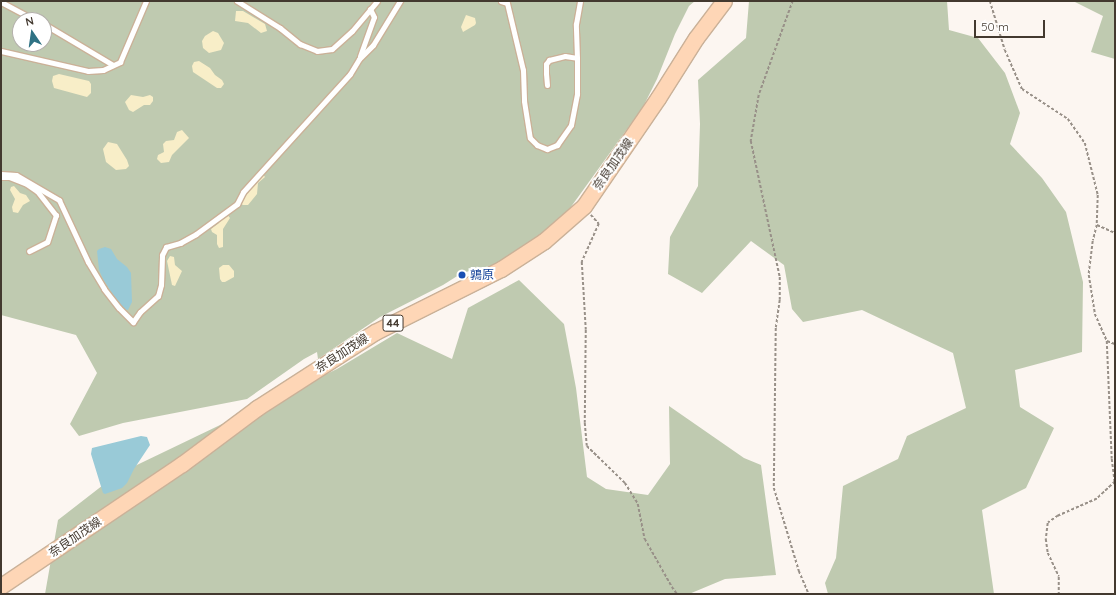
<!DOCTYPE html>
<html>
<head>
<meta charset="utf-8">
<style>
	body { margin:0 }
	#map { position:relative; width:1116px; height:595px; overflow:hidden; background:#fcf6f1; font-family:Quicksand,"Noto Sans JP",sans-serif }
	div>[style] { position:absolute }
	.green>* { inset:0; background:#bfcab0 }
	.sand>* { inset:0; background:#f8eec8 }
	.water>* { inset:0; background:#99cad7 }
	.path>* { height:1.5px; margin-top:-0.75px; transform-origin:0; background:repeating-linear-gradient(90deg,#989088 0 3px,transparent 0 5px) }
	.roads { filter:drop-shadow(1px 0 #cab198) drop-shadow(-1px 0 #cab198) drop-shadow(0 1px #cab198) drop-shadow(0 -1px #cab198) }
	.lane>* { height:5px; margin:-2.5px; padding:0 2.5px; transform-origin:2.5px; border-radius:2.5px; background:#fff }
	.primary>* { height:15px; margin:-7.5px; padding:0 7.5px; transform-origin:7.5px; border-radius:7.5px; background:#fed6b6 }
	.dots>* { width:11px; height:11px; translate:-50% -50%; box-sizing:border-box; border:2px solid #fff; border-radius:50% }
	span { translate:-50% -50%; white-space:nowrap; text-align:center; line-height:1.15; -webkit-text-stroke:4px #fff; paint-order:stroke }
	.shield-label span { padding:1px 3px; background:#fff; border:1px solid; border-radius:3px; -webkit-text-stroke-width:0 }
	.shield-label { font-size:11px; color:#43392f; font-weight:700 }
	.street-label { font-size:12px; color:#43392f }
	.transit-label { font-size:12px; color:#164399 }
	.left { translate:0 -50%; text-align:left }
	.frame { position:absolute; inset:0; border:2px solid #43392f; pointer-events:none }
	.north { position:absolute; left:12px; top:12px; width:40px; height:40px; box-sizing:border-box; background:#fff; border:1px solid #b4b0ac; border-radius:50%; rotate:347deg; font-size:11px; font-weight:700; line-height:16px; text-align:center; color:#43392f }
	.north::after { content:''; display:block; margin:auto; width:14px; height:18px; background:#2f7284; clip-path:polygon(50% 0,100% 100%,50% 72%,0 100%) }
	.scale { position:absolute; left:974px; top:20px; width:71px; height:18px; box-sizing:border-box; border:2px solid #43392f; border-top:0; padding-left:5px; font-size:12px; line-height:14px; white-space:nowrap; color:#43392f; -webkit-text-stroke:3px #fff; paint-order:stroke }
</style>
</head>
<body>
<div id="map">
	<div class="green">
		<i style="clip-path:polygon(evenodd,1px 1px,695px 1px,689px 6px,675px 34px,657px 79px,643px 107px,568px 211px,539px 238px,497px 264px,462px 273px,443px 285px,380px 317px,318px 359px,317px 352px,304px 359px,247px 399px,123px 423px,79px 436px,70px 424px,97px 373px,76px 335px,1px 315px,1px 1px,20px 20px,44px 20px,44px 44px,20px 44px,20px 20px)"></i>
		<i style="clip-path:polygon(749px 1px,947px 1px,949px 30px,978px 38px,1005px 73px,1020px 113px,1010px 144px,1042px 178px,1066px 212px,1083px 282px,1082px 352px,1015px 370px,1020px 407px,1054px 428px,1026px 488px,982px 510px,994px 594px,828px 594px,825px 583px,836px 558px,843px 486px,898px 459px,907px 436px,966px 408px,953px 353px,862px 310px,803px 322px,792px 309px,784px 265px,751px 241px,702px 293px,668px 274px,670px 237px,698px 186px,700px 124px,698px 80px,746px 38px)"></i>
		<i style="clip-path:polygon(1073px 1px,1115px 1px,1115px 59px,1091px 52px,1103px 16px)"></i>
		<i style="clip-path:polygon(519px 280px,564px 324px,576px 388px,587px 477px,606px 489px,648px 495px,670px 464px,669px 406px,744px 458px,761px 465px,776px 575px,725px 579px,689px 594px,45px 594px,58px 520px,116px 475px,337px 369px,397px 333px,452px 359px,468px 308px)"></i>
	</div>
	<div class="sand">
		<i style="clip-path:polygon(236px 11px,243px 11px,265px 24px,267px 31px,261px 33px,248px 23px,235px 21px)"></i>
		<i style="clip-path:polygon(466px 15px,475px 18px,476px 23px,475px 25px,463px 32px,461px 27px)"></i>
		<i style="clip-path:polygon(213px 31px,218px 33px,224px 43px,221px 50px,209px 53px,203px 48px,202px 41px,205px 36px)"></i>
		<i style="clip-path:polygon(199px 61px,210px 68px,215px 75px,222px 80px,224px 84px,221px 88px,217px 88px,193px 72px,192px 66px,194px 62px)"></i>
		<i style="clip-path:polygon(59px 74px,89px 81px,91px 84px,91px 93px,87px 97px,54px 88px,52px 81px,53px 76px)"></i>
		<i style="clip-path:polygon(131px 95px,143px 97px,150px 95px,153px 97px,153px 101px,150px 105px,144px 105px,133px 112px,129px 110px,125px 102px)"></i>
		<i style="clip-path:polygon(182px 130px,189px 138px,172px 155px,169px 162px,161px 163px,157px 159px,158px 155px,164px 152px,163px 144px,166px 141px,174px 140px,177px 132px)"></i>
		<i style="clip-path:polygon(108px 142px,117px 144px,127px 160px,129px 166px,126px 169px,116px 170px,106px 162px,103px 149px)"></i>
		<i style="clip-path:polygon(262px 173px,265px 177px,258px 183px,257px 194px,248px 205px,243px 205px,240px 203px,242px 195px,248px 190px,258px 174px)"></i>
		<i style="clip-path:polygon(14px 186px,20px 193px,26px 195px,30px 201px,23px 205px,18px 213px,13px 212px,12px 207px,15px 199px,10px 190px,11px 187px)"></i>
		<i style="clip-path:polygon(226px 213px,230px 218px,223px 229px,223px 247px,219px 248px,217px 244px,217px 235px,212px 232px,211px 229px,219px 223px,221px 215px)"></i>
		<i style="clip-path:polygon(170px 256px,174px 257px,175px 265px,182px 271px,175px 286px,172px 285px,167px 261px)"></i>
		<i style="clip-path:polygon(223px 265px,229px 265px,234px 271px,234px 277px,225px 282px,222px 282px,220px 279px,219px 268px)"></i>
	</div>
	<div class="water">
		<i style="clip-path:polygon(105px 247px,111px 249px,117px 259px,127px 267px,131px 273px,132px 302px,128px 310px,122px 309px,103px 279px,99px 270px,97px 251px,99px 249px)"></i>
		<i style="clip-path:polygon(141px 436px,147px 437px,150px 445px,134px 469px,127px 483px,122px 488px,105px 494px,103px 493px,91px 454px,92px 448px)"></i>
	</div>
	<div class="path">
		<i style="left:793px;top:1px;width:100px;rotate:109.9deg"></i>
		<i style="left:759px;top:95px;width:47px;rotate:99.9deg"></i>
		<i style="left:751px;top:141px;width:139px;rotate:78deg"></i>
		<i style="left:780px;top:277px;width:23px;rotate:90deg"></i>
		<i style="left:780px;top:300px;width:28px;rotate:98deg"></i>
		<i style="left:776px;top:328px;width:160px;rotate:90.7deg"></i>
		<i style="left:774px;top:488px;width:87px;rotate:73.2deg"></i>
		<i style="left:799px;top:571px;width:25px;rotate:67deg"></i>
		<i style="left:990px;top:1px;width:51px;rotate:73deg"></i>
		<i style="left:1005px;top:50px;width:43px;rotate:66.4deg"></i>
		<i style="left:1022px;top:89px;width:55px;rotate:33.1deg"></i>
		<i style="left:1068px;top:119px;width:29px;rotate:55deg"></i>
		<i style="left:1085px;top:143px;width:54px;rotate:76deg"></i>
		<i style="left:1098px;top:195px;width:30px;rotate:92deg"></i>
		<i style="left:1097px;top:225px;width:16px;rotate:104deg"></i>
		<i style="left:1093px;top:241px;width:34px;rotate:97deg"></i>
		<i style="left:1089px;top:275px;width:39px;rotate:81deg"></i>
		<i style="left:1095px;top:314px;width:30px;rotate:66deg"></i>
		<i style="left:1107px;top:341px;width:118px;rotate:87.6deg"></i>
		<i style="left:1112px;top:459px;width:23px;rotate:83deg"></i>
		<i style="left:1115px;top:482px;width:25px;rotate:137deg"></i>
		<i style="left:1097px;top:499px;width:43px;rotate:156.4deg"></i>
		<i style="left:1058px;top:516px;width:12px;rotate:145deg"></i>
		<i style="left:1048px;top:523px;width:16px;rotate:97deg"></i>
		<i style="left:1046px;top:539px;width:14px;rotate:82deg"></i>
		<i style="left:1048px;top:553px;width:26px;rotate:65deg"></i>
		<i style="left:1059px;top:577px;width:17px;rotate:90deg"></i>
		<i style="left:591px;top:215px;width:12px;rotate:48deg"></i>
		<i style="left:599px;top:224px;width:42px;rotate:114.1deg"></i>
		<i style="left:582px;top:262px;width:68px;rotate:86.6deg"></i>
		<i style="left:586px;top:330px;width:93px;rotate:90.6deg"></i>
		<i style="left:585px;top:423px;width:23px;rotate:85deg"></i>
		<i style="left:587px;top:446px;width:53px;rotate:44.2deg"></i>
		<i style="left:625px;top:483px;width:25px;rotate:58deg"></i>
		<i style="left:638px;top:504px;width:36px;rotate:79deg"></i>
		<i style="left:645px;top:539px;width:55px;rotate:60.6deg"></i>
		<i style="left:672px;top:587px;width:9px;rotate:54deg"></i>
		<i style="left:1097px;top:225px;width:20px;rotate:24deg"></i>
		<i style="left:1107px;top:341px;width:9px;rotate:21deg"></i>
	</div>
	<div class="roads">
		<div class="lane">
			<i style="left:237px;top:1px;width:51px;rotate:32.1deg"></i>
			<i style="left:280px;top:28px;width:26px;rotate:39deg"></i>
			<i style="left:300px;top:44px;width:18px;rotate:22deg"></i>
			<i style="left:317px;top:51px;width:15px;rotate:-8deg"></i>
			<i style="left:332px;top:49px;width:27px;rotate:-42deg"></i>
			<i style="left:352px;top:31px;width:39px;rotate:-50deg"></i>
			<i style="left:501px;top:1px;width:6px;rotate:18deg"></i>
			<i style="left:507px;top:3px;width:69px;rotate:76.6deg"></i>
			<i style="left:523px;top:70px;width:31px;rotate:88deg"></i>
			<i style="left:524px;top:101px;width:37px;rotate:81deg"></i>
			<i style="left:530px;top:138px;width:10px;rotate:45deg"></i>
			<i style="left:537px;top:145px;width:11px;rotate:22deg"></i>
			<i style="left:547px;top:149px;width:11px;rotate:-22deg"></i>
			<i style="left:557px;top:145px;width:24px;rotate:-55deg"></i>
			<i style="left:571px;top:125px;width:32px;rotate:-79deg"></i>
			<i style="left:577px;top:94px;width:36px;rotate:-90deg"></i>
			<i style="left:1px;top:2px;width:38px;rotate:28deg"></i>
			<i style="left:44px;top:24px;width:80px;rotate:30.7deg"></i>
			<i style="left:1px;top:51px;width:89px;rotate:12.9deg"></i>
			<i style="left:88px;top:71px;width:15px;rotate:-4deg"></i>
			<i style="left:103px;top:70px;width:19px;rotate:-25deg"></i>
			<i style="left:120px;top:62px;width:66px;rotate:-66.9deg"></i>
			<i style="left:360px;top:56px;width:41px;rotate:-70.3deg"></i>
			<i style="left:374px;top:17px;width:9px;rotate:-117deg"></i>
			<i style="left:547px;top:85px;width:12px;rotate:-95deg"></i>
			<i style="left:546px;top:73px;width:9px;rotate:-90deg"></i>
			<i style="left:546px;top:64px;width:5px;rotate:-53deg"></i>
			<i style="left:549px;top:60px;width:16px;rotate:-14deg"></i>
			<i style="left:565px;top:56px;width:12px;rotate:9deg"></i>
			<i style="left:577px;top:58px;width:34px;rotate:-92deg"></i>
			<i style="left:576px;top:24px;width:23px;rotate:-80deg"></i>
			<i style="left:1px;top:174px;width:15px;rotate:4deg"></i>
			<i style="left:16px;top:175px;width:50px;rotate:30.2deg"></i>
			<i style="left:59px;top:200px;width:68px;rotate:64.9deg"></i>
			<i style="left:88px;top:262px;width:31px;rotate:59deg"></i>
			<i style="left:104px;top:289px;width:24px;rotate:52deg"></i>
			<i style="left:119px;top:308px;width:20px;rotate:45deg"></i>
			<i style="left:133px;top:322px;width:12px;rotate:-55deg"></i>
			<i style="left:140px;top:312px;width:24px;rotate:-42deg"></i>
			<i style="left:158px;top:296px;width:11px;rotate:-75deg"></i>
			<i style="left:161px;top:285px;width:30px;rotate:-88deg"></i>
			<i style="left:162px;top:255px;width:9px;rotate:-63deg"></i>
			<i style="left:166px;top:247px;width:15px;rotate:-16deg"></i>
			<i style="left:180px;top:243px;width:18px;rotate:-29deg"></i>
			<i style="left:196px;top:234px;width:51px;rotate:-36.2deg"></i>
			<i style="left:237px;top:204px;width:13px;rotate:-63deg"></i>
			<i style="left:243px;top:192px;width:159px;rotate:-47.8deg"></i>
			<i style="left:350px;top:74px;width:17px;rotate:-59deg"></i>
			<i style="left:359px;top:59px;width:20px;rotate:-45deg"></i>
			<i style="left:373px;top:45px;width:52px;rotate:-58.5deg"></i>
			<i style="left:1px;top:177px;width:8px"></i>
			<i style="left:9px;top:177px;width:17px;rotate:21deg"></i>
			<i style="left:25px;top:183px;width:14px;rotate:34deg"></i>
			<i style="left:37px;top:191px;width:31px;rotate:52deg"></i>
			<i style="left:56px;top:215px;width:28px;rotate:108deg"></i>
			<i style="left:47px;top:242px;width:20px;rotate:153deg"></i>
		</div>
		<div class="primary">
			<i style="left:1px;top:586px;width:218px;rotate:-34deg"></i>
			<i style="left:182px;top:464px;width:94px;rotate:-36.7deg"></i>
			<i style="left:257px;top:408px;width:140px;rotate:-32.8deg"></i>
			<i style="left:375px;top:332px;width:141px;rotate:-26.6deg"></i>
			<i style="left:501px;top:269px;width:51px;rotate:-33.1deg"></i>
			<i style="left:544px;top:241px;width:53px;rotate:-41.2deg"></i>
			<i style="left:584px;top:206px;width:131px;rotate:-55.6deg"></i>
			<i style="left:658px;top:98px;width:71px;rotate:-57.7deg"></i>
			<i style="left:696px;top:38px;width:46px;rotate:-52.9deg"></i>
		</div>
	</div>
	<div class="dots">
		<i style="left:462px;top:275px;background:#1a4fb4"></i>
	</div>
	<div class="shield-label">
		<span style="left:393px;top:323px">44</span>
	</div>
	<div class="street-label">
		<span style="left:613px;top:164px;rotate:-55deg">奈良加茂線</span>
		<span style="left:342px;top:353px;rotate:-33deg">奈良加茂線</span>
		<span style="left:75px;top:537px;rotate:-34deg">奈良加茂線</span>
	</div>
	<div class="transit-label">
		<span class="left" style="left:470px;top:275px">鶉原</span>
	</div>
	<div class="frame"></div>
	<div class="north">N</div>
	<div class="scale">50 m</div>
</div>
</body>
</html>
